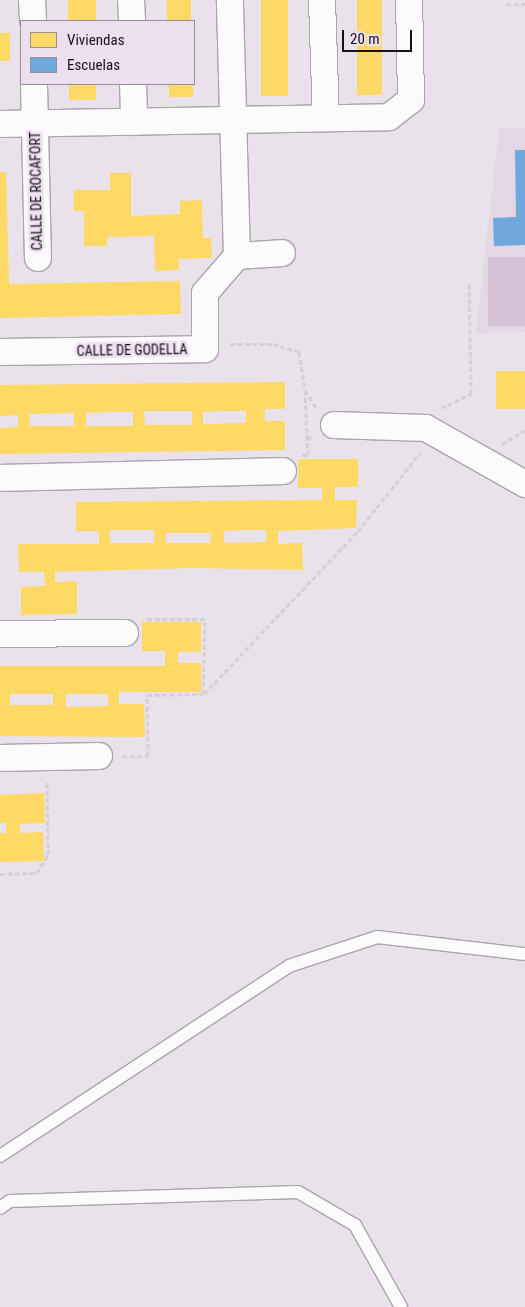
<!DOCTYPE html>
<html>
<head>
<meta charset="utf-8">
<style>
	body { margin:0 }
	#map { position:relative; width:525px; height:1307px; overflow:hidden; background:#e9e2ea; font-family:"Roboto Condensed",sans-serif }
	div>[style] { position:absolute }
	.built>* { inset:0; background:#e3d6e5 }
	.green>* { inset:0; background:#d4c1d6; transform-origin:0 0 }
	.homes>* { inset:0; background:#ffd966; transform-origin:0 0 }
	.schools>* { inset:0; background:#6fa8dc }
	.path>* { height:3px; margin-top:-1.5px; transform-origin:0; background:repeating-linear-gradient(90deg,#d3d1d4 0 5px,transparent 0 7.5px) }
	.roads { filter:drop-shadow(1px 0 #aaa4ab) drop-shadow(-1px 0 #aaa4ab) drop-shadow(0 1px #aaa4ab) drop-shadow(0 -1px #aaa4ab) }
	.lane>* { height:12px; margin:-6px; padding:0 6px; transform-origin:6px; border-radius:6px; background:#fcfbfc }
	.street>* { height:26px; margin:-13px; padding:0 13px; transform-origin:13px; border-radius:13px; background:#fcfbfc }
	span { translate:-50% -50%; white-space:nowrap; text-align:center; line-height:1.15; -webkit-text-stroke:5px #ecdfee; paint-order:stroke }
	.street-label { font-size:14px; color:#161217 }
	.legend { position:absolute; left:20px; top:20px; width:175px; height:65px; box-sizing:border-box; background:#ecdfee; border:1px solid #968d98; margin:0; padding:6px 9px; list-style:none; font-size:15px; color:#161217 }
	.legend li { display:flex; align-items:center; gap:10px; height:25px }
	.legend b { width:25px; border:1px solid #968d98 }
	.scale { position:absolute; left:342px; top:30px; width:70px; height:22px; box-sizing:border-box; border:2px solid #161217; border-top:0; padding-left:6px; font-size:15px; line-height:18px; white-space:nowrap; color:#161217; -webkit-text-stroke:4px #ecdfee; paint-order:stroke }
</style>
</head>
<body>
<div id="map">
	<div class="built">
		<i style="clip-path:polygon(525px 128px,525px 332px,476px 333px,499px 129px)"></i>
	</div>
	<div class="green">
		<i style="left:525px;top:257px;width:69px;height:37px;rotate:90deg"></i>
	</div>
	<div class="homes">
		<i style="left:68px;top:0;width:28px;height:21px"></i>
		<i style="left:167px;top:0;width:24px;height:21px"></i>
		<i style="left:261px;top:0;width:27px;height:96px"></i>
		<i style="left:357px;top:0;width:25px;height:95px"></i>
		<i style="left:0;top:33px;width:10px;height:28px"></i>
		<i style="left:69px;top:84px;width:27px;height:16px"></i>
		<i style="left:169px;top:84px;width:24px;height:13px"></i>
		<i style="clip-path:polygon(0 172px,6px 172px,9px 284px,180px 281px,181px 314px,0 318px)"></i>
		<i style="clip-path:polygon(110px 173px,131px 173px,131px 216px,180px 214px,180px 201px,202px 200px,203px 238px,211px 238px,212px 258px,179px 259px,179px 270px,155px 271px,154px 236px,107px 237px,107px 246px,84px 246px,84px 211px,74px 211px,74px 190px,110px 190px)"></i>
		<i style="left:496px;top:371px;width:29px;height:38px"></i>
		<i style="clip-path:polygon(evenodd,285px 382px,285px 409px,265px 409px,265px 421px,285px 421px,285px 450px,0 454px,0 428px,18px 427px,18px 415px,0 416px,0 385px,285px 382px,144px 411px,192px 411px,192px 425px,145px 425px,144px 411px,285px 382px,224px 411px,246px 411px,246px 423px,203px 424px,203px 412px,224px 411px,285px 382px,112px 412px,133px 412px,133px 426px,86px 426px,86px 413px,112px 412px,285px 382px,74px 413px,74px 426px,30px 426px,29px 414px,74px 413px)"></i>
		<i style="clip-path:polygon(evenodd,298px 459px,358px 459px,358px 487px,335px 487px,335px 500px,357px 500px,356px 528px,278px 531px,278px 544px,302px 543px,303px 570px,193px 568px,55px 572px,55px 582px,77px 581px,77px 614px,21px 615px,21px 587px,45px 586px,44px 572px,19px 572px,18px 544px,99px 544px,99px 531px,76px 531px,76px 502px,322px 500px,322px 488px,298px 488px,298px 459px,110px 530px,154px 530px,154px 543px,110px 543px,110px 530px,298px 459px,246px 530px,266px 530px,266px 542px,224px 543px,224px 531px,246px 530px,298px 459px,166px 533px,211px 533px,210px 543px,166px 543px,166px 533px)"></i>
		<i style="clip-path:polygon(evenodd,142px 622px,201px 622px,201px 652px,178px 652px,178px 663px,201px 663px,201px 692px,119px 692px,119px 704px,144px 704px,145px 737px,0 736px,0 666px,165px 666px,165px 651px,142px 651px,142px 622px,10px 694px,53px 694px,53px 705px,10px 705px,10px 694px,142px 622px,66px 694px,108px 694px,108px 706px,66px 707px,66px 694px)"></i>
		<i style="clip-path:polygon(44px 793px,45px 823px,20px 824px,20px 833px,43px 832px,44px 861px,0 862px,0 833px,6px 833px,6px 823px,0 823px,0 795px)"></i>
	</div>
	<div class="schools">
		<i style="clip-path:polygon(515px 150px,525px 150px,525px 245px,494px 246px,493px 218px,516px 217px)"></i>
	</div>
	<div class="path">
		<i style="left:506px;top:4px;width:19px"></i>
		<i style="left:230px;top:344px;width:43px"></i>
		<i style="left:273px;top:344px;width:27px;rotate:17deg"></i>
		<i style="left:299px;top:352px;width:38px;rotate:81deg"></i>
		<i style="left:305px;top:390px;width:22px;rotate:58deg"></i>
		<i style="left:305px;top:390px;width:49px;rotate:87.7deg"></i>
		<i style="left:441px;top:408px;width:33px;rotate:-25deg"></i>
		<i style="left:471px;top:394px;width:110px;rotate:-91deg"></i>
		<i style="left:502px;top:444px;width:27px;rotate:-31deg"></i>
		<i style="left:302px;top:455px;width:6px"></i>
		<i style="left:308px;top:455px;width:15px;rotate:-94deg"></i>
		<i style="left:307px;top:440px;width:7px;rotate:-34deg"></i>
		<i style="left:204px;top:694px;width:224px;rotate:-46.6deg"></i>
		<i style="left:358px;top:531px;width:100px;rotate:-51.5deg"></i>
		<i style="left:122px;top:756px;width:26px"></i>
		<i style="left:148px;top:756px;width:61px;rotate:-90.9deg"></i>
		<i style="left:147px;top:695px;width:56px;rotate:-1deg"></i>
		<i style="left:203px;top:694px;width:75px;rotate:-88.5deg"></i>
		<i style="left:205px;top:619px;width:60px;rotate:180deg"></i>
		<i style="left:0;top:874px;width:37px;rotate:-2deg"></i>
		<i style="left:37px;top:873px;width:21px;rotate:-59deg"></i>
		<i style="left:48px;top:855px;width:74px;rotate:-90.8deg"></i>
	</div>
	<div class="roads">
		<div class="lane">
			<i style="left:0;top:1156px;width:346px;rotate:-33.3deg"></i>
			<i style="left:289px;top:966px;width:93px;rotate:-18.2deg"></i>
			<i style="left:377px;top:937px;width:149px;rotate:6.6deg"></i>
			<i style="left:0;top:1208px;width:12px;rotate:-35deg"></i>
			<i style="left:10px;top:1201px;width:288px;rotate:-1.8deg"></i>
			<i style="left:298px;top:1192px;width:66px;rotate:30.1deg"></i>
			<i style="left:355px;top:1225px;width:94px;rotate:60.7deg"></i>
		</div>
		<div class="street">
			<i style="left:32px;top:0;width:21px;rotate:87deg"></i>
			<i style="left:131px;top:0;width:21px;rotate:87deg"></i>
			<i style="left:322px;top:0;width:118px;rotate:88.1deg"></i>
			<i style="left:34px;top:84px;width:174px;rotate:88.7deg"></i>
			<i style="left:133px;top:84px;width:38px;rotate:88deg"></i>
			<i style="left:0;top:124px;width:389px;rotate:-1deg"></i>
			<i style="left:389px;top:117px;width:28px;rotate:-38deg"></i>
			<i style="left:411px;top:100px;width:100px;rotate:-91.1deg"></i>
			<i style="left:237px;top:256px;width:45px;rotate:-3.8deg"></i>
			<i style="left:0;top:352px;width:205px;rotate:-0.8deg"></i>
			<i style="left:205px;top:349px;width:56px;rotate:-90deg"></i>
			<i style="left:205px;top:293px;width:49px;rotate:-49.1deg"></i>
			<i style="left:237px;top:256px;width:256px;rotate:-91.6deg"></i>
			<i style="left:334px;top:425px;width:92px;rotate:1.9deg"></i>
			<i style="left:426px;top:428px;width:114px;rotate:29.5deg"></i>
			<i style="left:0;top:478px;width:283px;rotate:-1.4deg"></i>
			<i style="left:0;top:634px;width:125px;rotate:-0.5deg"></i>
			<i style="left:0;top:758px;width:99px;rotate:-1.2deg"></i>
		</div>
	</div>
	<div class="street-label">
		<span style="left:36px;top:191px;rotate:-91deg">CALLE DE ROCAFORT</span>
		<span style="left:132px;top:350px;rotate:-1deg">CALLE DE GODELLA</span>
	</div>
	<ul class="legend">
	<li><b style="height:14px;background:#ffd966"></b>Viviendas</li>
	<li><b style="height:14px;background:#6fa8dc"></b>Escuelas</li>
	</ul>
	<div class="scale">20 m</div>
</div>
</body>
</html>
